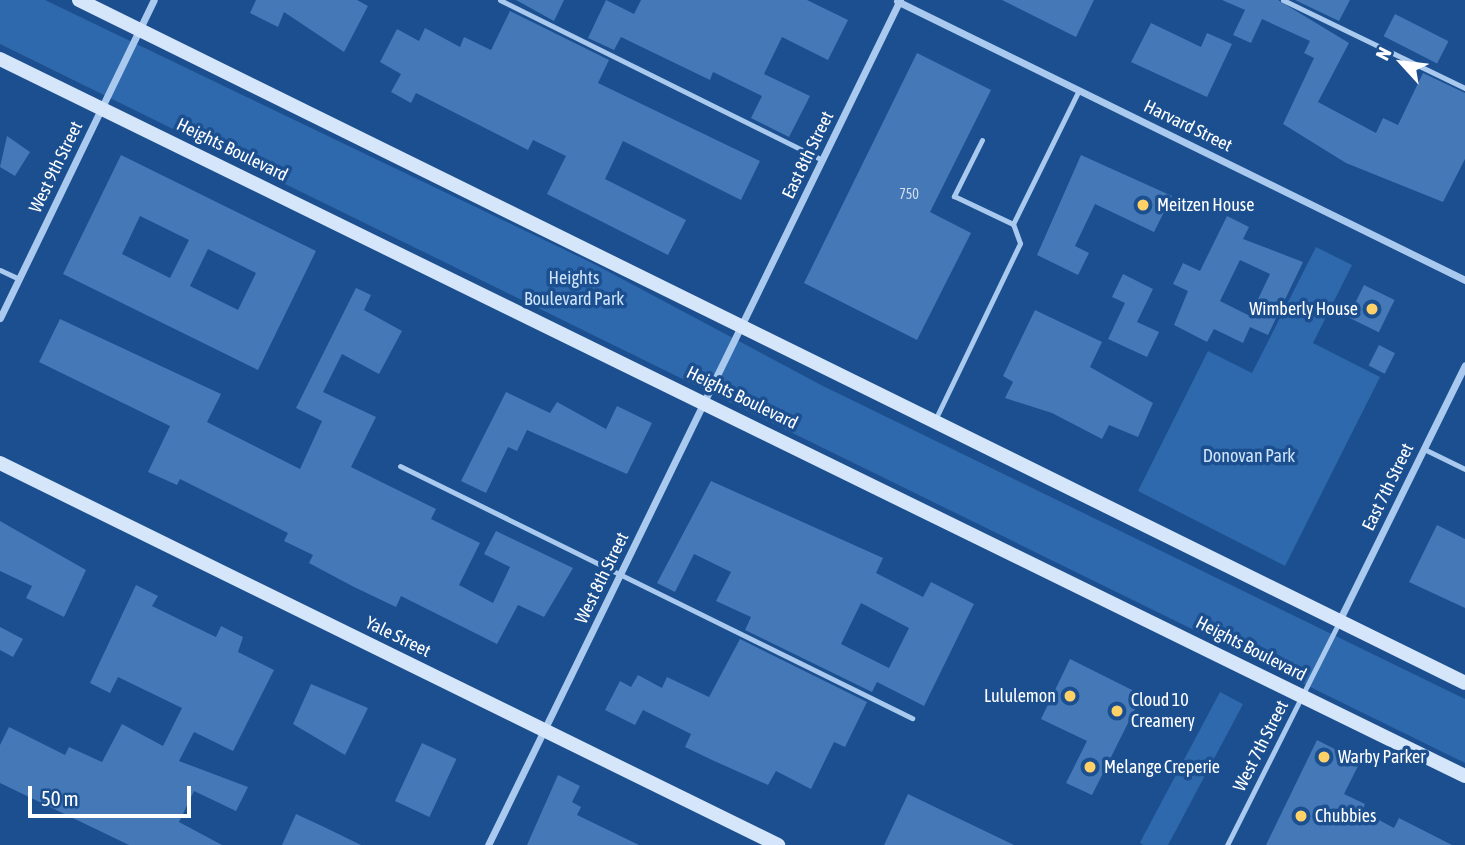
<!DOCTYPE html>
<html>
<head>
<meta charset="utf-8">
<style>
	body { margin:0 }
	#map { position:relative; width:1465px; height:845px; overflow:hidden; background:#1b4f8f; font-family:"Asap Condensed",sans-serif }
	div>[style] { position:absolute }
	.green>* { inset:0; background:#2e69ad; transform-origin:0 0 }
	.building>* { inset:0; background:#4478b7; transform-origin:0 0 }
	.lane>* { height:5px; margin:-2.5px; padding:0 2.5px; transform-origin:2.5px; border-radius:2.5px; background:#a9c9ee }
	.street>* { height:7px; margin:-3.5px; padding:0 3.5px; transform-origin:3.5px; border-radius:3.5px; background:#a9c9ee }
	.secondary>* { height:14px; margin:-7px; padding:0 7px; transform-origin:7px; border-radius:7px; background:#d6e6fa }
	.dots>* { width:19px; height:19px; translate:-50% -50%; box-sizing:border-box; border:4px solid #1b4f8f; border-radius:50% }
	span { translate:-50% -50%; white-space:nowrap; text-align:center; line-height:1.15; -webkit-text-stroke:7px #1b4f8f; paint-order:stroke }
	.number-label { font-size:14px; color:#d0dded }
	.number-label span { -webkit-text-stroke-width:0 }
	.street-label { font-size:18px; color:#fff }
	.poi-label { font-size:18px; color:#fff }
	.left { translate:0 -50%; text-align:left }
	.right { translate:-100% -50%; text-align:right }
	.park-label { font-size:18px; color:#cfe3fa }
	.north { position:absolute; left:1367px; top:28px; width:70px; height:70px; -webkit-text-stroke:5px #1b4f8f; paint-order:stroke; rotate:297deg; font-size:19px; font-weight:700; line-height:28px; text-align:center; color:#fff }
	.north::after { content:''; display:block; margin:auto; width:24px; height:32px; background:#fff; clip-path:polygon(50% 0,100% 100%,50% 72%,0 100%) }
	.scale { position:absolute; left:28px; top:786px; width:163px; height:32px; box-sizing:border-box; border:4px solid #fff; border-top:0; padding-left:9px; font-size:21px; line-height:24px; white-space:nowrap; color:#fff; -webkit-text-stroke:5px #1b4f8f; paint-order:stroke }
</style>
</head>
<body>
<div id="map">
	<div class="green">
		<i style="clip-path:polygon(0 0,45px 0,592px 263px,823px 386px,1465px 699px,1465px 763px,0 44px)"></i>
		<i style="clip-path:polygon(1316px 247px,1352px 265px,1313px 343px,1380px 377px,1285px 566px,1138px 491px,1208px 351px,1252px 373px)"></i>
		<i style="left:1220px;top:692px;width:26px;height:171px;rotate:28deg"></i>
	</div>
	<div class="building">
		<i style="clip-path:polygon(256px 0,357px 0,368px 6px,344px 52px,284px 12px,278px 27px,250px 13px)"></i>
		<i style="clip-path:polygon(516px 0,564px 0,554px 21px)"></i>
		<i style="clip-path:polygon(606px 0,634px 14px,641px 0,807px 0,848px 20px,828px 60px,782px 37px,764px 74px,810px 96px,789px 137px,751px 118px,762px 96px,713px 72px,710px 80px,621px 37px,614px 50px,588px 38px)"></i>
		<i style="clip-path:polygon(1002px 0,1094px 0,1076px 37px)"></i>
		<i style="clip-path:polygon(1222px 0,1278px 0,1349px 43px,1318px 102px,1376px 133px,1383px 118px,1398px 125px,1423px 73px,1465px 93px,1465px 159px,1443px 202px,1346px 163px,1283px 124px,1314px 58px,1304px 53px,1310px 41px,1262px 19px,1251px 43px,1233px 35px,1245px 10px)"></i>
		<i style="clip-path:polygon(1295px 0,1350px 0,1339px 21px)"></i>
		<i style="clip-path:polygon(510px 11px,609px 60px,598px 83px,760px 161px,741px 200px,623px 141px,605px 179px,686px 220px,668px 255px,547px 194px,566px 156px,533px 140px,528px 150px,416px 93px,411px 103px,391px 92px,401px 74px,380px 62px,397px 29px,419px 41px,425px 28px,460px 47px,464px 37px,491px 50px)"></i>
		<i style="left:1395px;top:14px;width:60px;height:25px;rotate:27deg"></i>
		<i style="clip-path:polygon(1151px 23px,1201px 47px,1207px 33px,1232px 44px,1207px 97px,1131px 62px)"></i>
		<i style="clip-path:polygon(917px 53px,991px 90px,930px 212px,971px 233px,917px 340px,804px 283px)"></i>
		<i style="clip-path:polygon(7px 136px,30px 152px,15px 176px,0 167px)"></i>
		<i style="clip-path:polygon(evenodd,121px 155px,316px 251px,258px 370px,63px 274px,121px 155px,140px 216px,189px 240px,170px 278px,122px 254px,140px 216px,121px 155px,208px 249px,256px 273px,238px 310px,190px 286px,208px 249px)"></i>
		<i style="clip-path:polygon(1081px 155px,1172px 196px,1154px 232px,1095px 204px,1075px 246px,1089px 253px,1078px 275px,1037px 255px)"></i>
		<i style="clip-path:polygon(evenodd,1227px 216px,1249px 227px,1243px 239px,1303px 262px,1268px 335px,1250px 327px,1243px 343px,1214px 329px,1207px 342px,1174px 325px,1188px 291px,1173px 284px,1183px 263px,1200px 271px,1227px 216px,1240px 260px,1270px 274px,1250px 316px,1220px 301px,1240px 260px)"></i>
		<i style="clip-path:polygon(1123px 274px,1153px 289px,1137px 322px,1159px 332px,1147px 357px,1108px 339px,1125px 303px,1112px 297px)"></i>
		<i style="left:1364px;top:285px;width:34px;height:36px;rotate:26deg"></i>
		<i style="clip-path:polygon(356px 288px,371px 295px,364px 310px,402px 331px,379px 374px,342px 354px,323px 392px,376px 417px,351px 467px,436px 509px,431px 519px,480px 543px,459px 585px,493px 603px,510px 567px,484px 554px,496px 531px,573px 568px,544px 617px,518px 605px,497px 644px,401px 596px,396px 607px,354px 587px,309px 563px,313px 555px,284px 541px,288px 533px,180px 479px,177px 485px,148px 472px,170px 426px,39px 362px,60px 319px,221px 394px,207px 422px,300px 469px,322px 421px,296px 408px)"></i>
		<i style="clip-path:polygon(1035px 310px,1102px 342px,1090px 367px,1153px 403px,1138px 437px,1109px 425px,1102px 439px,1052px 413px,1005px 398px,1013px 382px,1003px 376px)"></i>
		<i style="left:1379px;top:345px;width:18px;height:23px;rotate:27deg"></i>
		<i style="clip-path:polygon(506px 392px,550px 413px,557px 402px,606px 429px,617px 406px,652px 423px,627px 474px,527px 430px,517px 451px,508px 447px,486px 493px,461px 481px)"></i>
		<i style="clip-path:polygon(evenodd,711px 481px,883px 558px,876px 573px,923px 597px,931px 582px,974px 604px,924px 706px,877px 682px,872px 692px,745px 630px,751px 617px,716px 601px,731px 572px,694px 554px,675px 592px,657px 583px,711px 481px,861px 603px,909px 628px,889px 668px,841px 644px,861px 603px)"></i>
		<i style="clip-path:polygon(0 521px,86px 570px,64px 617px,26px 598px,32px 586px,0 571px)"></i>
		<i style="clip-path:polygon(1437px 525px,1465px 539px,1465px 608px,1409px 582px)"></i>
		<i style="clip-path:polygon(136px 585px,158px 596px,152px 606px,193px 626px,216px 637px,221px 626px,243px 637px,238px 652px,274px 670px,233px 751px,194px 732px,179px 761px,248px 787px,236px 811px,194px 791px,179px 822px,222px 845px,129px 845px,0 783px,0 745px,9px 727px,65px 755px,69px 747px,102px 762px,122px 724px,163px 746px,182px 708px,118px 677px,110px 693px,90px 683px)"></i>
		<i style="clip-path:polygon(0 627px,23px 639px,13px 657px,0 650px)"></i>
		<i style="clip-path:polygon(740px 639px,867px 702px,845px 747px,834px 742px,811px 789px,776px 771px,768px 785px,712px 760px,685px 747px,691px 734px,643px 710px,635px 725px,605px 710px,620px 681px,631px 687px,638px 675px,662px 688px,667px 677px,709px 697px)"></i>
		<i style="clip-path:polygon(1070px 659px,1142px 695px,1092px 795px,1066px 783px,1087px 741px,1041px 719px)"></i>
		<i style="clip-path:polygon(311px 684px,368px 708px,345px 755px,293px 724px)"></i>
		<i style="clip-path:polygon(1317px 740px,1360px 762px,1344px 794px,1365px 804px,1362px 811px,1394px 828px,1399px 818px,1452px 845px,1266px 845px)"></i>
		<i style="left:422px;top:743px;width:38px;height:64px;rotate:25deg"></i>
		<i style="clip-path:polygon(558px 775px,580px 786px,572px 802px,581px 807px,577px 815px,639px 845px,527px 845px)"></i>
		<i style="clip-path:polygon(908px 794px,937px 808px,1014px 845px,884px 845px)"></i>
		<i style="clip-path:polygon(296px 814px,322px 826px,361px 845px,282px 845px)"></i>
	</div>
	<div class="lane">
		<i style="left:500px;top:0;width:360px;rotate:26.4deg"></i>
		<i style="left:1283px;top:0;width:202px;rotate:25.8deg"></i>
		<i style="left:982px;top:140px;width:63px;rotate:116.6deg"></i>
		<i style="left:954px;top:196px;width:65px;rotate:25.4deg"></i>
		<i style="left:0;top:270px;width:21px;rotate:25deg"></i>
		<i style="left:935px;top:420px;width:196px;rotate:-64.3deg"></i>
		<i style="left:1020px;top:243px;width:20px;rotate:-110deg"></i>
		<i style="left:1013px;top:224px;width:149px;rotate:-63.8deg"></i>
		<i style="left:1424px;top:449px;width:46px;rotate:26deg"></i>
		<i style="left:400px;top:466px;width:571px;rotate:26.21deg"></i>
		<i style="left:1227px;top:845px;width:250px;rotate:-63.3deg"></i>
	</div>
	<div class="street">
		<i style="left:897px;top:1px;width:633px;rotate:26.16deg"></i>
		<i style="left:0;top:318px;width:353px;rotate:-64.2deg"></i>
		<i style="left:1339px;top:621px;width:285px;rotate:-63.8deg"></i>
		<i style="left:488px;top:845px;width:940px;rotate:-64.01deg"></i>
	</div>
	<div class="secondary">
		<i style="left:79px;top:0;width:1545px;rotate:26.23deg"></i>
		<i style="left:0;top:59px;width:1631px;rotate:26.08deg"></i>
		<i style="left:0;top:463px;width:867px;rotate:26.15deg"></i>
	</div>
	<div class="dots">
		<i style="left:1143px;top:205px;background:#ffd166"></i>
		<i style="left:1372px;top:309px;background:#ffd166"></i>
		<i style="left:1070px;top:696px;background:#ffd166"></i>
		<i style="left:1117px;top:711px;background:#ffd166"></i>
		<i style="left:1324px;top:757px;background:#ffd166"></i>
		<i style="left:1090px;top:767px;background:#ffd166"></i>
		<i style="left:1301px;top:816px;background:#ffd166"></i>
	</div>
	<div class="number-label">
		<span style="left:909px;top:194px">750</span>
	</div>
	<div class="street-label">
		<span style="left:1188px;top:126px;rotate:26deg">Harvard Street</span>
		<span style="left:232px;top:150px;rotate:26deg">Heights Boulevard</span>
		<span style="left:808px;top:155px;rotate:-64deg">East 8th Street</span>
		<span style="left:56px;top:167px;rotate:-64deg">West 9th Street</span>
		<span style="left:742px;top:398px;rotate:26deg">Heights Boulevard</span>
		<span style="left:1388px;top:487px;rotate:-64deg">East 7th Street</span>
		<span style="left:602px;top:578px;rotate:-64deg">West 8th Street</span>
		<span style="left:398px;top:637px;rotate:26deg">Yale Street</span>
		<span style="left:1251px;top:649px;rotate:27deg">Heights Boulevard</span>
		<span style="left:1261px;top:746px;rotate:-63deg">West 7th Street</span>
	</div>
	<div class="poi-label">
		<span class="left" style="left:1157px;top:205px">Meitzen House</span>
		<span class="right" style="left:1358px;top:309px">Wimberly House</span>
		<span class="right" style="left:1056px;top:696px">Lululemon</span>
		<span class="left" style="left:1131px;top:711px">Cloud 10<br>Creamery</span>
		<span class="left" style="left:1338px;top:757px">Warby Parker</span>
		<span class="left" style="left:1104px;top:767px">Melange Creperie</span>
		<span class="left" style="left:1315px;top:816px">Chubbies</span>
	</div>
	<div class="park-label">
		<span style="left:574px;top:289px">Heights<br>Boulevard Park</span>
		<span style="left:1249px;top:456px">Donovan Park</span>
	</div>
	<div class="north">N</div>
	<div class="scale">50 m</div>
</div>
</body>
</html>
